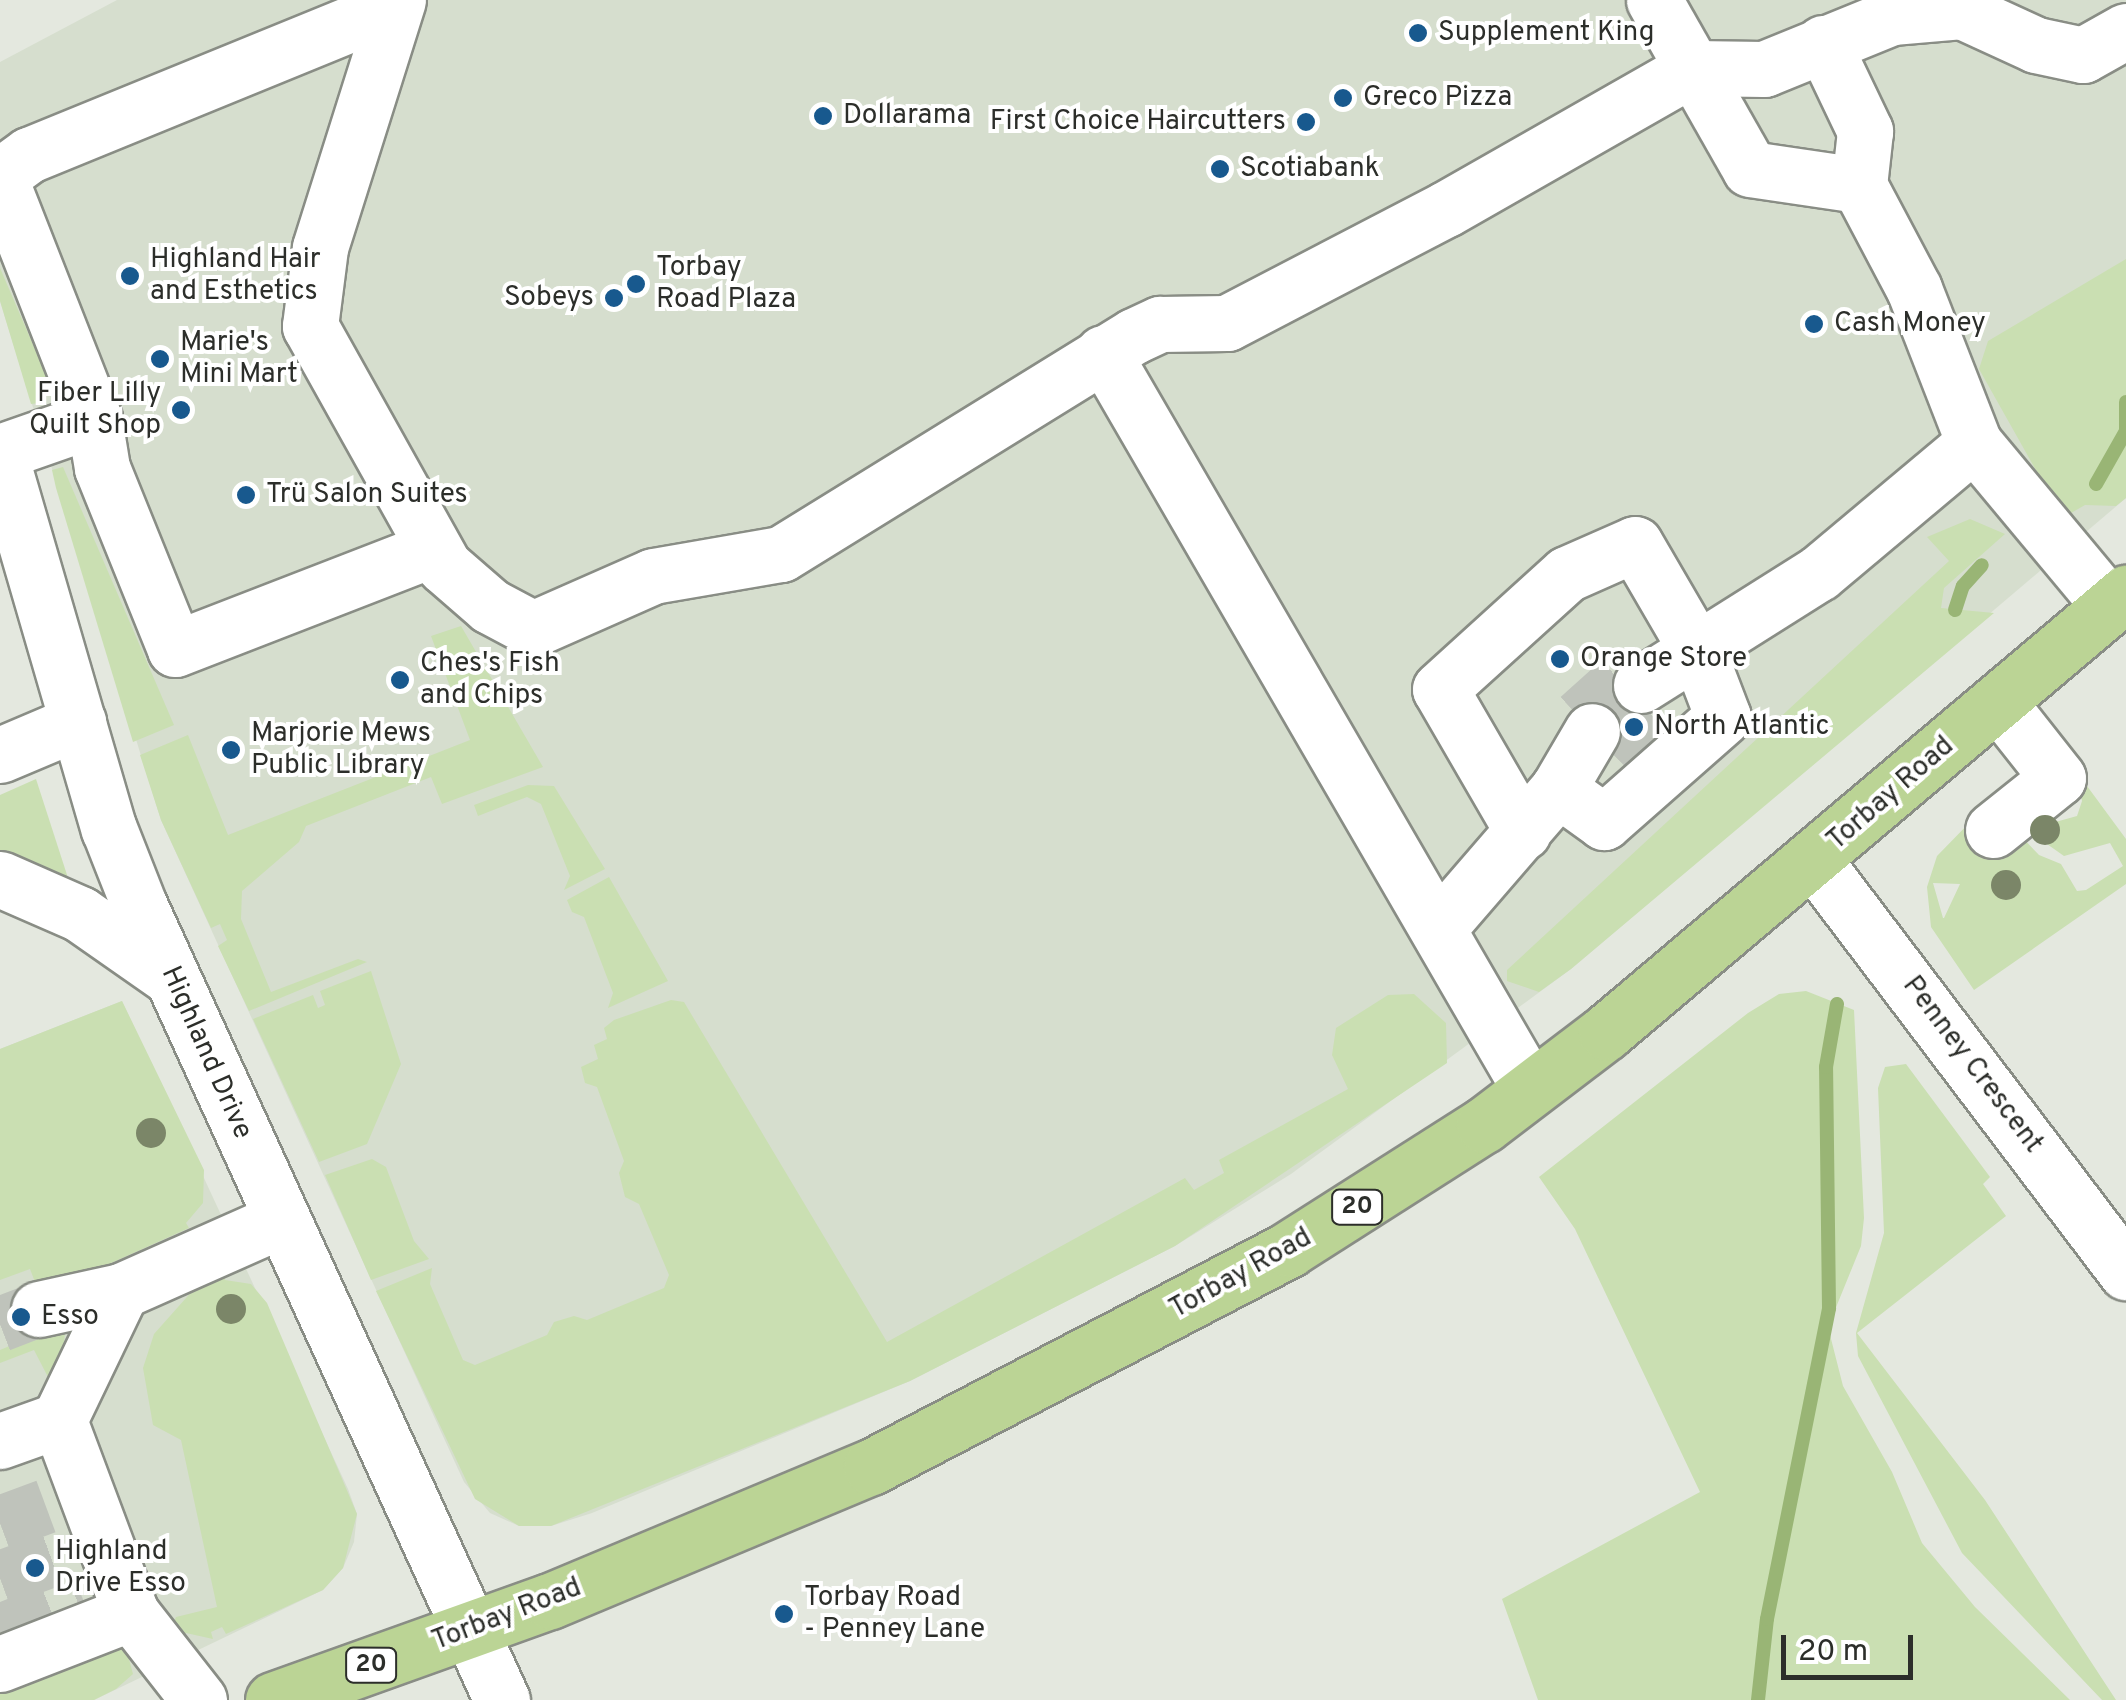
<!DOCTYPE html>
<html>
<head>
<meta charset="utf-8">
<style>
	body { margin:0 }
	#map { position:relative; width:2126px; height:1700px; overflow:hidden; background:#e4e8df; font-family:Overpass,sans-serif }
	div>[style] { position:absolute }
	.built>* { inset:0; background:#d6dece }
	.green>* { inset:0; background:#cadfb2 }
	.stream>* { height:14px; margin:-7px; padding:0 7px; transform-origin:7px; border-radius:7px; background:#99b575 }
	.minor-tunnel>* { height:55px; margin-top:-27.5px; transform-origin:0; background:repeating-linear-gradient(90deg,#bfc3bb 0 55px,transparent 0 83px) }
	.roads { filter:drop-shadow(2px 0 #898d85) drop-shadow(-2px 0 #898d85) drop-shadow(0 2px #898d85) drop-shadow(0 -2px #898d85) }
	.minor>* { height:55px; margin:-27.5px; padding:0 27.5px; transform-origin:27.5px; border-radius:27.5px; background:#fff }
	.major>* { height:55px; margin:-27.5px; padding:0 27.5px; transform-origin:27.5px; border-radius:27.5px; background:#bbd495 }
	.trees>* { width:30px; height:30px; margin:-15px; border-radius:50%; background:#7b8668 }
	.dots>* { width:28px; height:28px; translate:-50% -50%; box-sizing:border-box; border:5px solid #fff; border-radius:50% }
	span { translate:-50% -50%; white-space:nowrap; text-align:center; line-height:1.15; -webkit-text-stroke:8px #fff; paint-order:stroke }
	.shield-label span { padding:2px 8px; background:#fff; border:2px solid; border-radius:8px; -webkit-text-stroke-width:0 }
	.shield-label { font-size:25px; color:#2c2e2a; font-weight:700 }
	.poi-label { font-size:28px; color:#2c2e2a }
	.left { translate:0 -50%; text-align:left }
	.right { translate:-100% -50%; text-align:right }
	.street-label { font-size:28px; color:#2c2e2a }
	.scale { position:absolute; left:1781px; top:1635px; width:132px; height:45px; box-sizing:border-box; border:5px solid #2c2e2a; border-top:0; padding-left:12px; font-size:30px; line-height:35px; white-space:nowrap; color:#2c2e2a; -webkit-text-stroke:8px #fff; paint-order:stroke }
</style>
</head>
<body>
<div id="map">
	<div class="built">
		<i style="clip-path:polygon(117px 0,2126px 0,2126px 498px,1571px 969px,1291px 1174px,1175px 1246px,910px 1381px,592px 1513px,551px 1526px,519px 1526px,490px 1513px,464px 1482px,161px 820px,0 301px,0 62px)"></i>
		<i style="clip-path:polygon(122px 1001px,348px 1489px,357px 1514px,354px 1542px,343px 1568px,323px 1590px,94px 1700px,0 1700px,0 1049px)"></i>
	</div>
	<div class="green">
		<i style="clip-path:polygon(2126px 259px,2126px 498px,2116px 506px,2085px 505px,2071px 513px,2042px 481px,1979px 369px,1988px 341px)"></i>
		<i style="clip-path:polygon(0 268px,47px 377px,39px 403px,31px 404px,0 301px)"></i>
		<i style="clip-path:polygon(63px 467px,174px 725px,133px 742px,56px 488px,52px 470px)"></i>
		<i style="clip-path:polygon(1970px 519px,2005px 534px,1944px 588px,1941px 608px,1994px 613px,1571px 969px,1539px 992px,1507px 981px,1507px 970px,1949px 561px,1927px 537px)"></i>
		<i style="clip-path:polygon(461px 626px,543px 767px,442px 804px,431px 777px,306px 826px,299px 842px,242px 891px,241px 919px,271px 992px,358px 959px,367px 962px,249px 1011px,218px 946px,227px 940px,220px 924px,211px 928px,161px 820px,140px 755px,188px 735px,228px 835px,470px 740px,431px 636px)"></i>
		<i style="clip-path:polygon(evenodd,2076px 771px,2126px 839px,2126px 884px,1974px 990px,1931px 927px,1927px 887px,1937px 856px,1975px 817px,2018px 833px,2039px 855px,2061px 864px,2077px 891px,2086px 890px,2123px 866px,2110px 843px,2064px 856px,2027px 830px,2077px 816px,2082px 801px,2076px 771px,1933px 883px,1960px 884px,1944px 918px,1943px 918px,1933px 883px)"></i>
		<i style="clip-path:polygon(36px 779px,68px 878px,69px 888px,0 855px,0 795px)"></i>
		<i style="clip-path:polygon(528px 785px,554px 786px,605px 869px,564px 890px,570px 876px,541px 804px,527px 797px,478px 816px,474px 805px)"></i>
		<i style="clip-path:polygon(609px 877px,668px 981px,608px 1008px,613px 993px,584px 917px,572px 912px,567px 900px)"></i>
		<i style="clip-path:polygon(371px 971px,401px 1064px,367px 1144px,319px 1162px,253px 1019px,313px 995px,318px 1008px,325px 1005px,320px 991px)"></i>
		<i style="clip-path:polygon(1806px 991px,1854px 1010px,1864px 1218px,1861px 1246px,1828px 1327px,1843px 1386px,1892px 1472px,1922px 1543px,1975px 1607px,2070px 1700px,1538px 1700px,1502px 1599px,1700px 1492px,1575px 1229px,1539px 1177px,1748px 1013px,1779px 994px)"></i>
		<i style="clip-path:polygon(1414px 994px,1446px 1023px,1447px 1063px,1175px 1246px,910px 1381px,551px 1526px,519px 1526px,475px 1499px,376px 1291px,432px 1268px,430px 1284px,463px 1360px,475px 1365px,547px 1335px,554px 1322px,574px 1316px,587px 1320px,664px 1288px,669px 1275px,639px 1204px,625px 1197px,619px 1173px,624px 1161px,597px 1087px,585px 1083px,581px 1067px,598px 1059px,594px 1045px,607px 1039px,604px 1028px,614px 1020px,671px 1000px,684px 1002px,887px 1342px,1185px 1178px,1194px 1190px,1224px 1173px,1219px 1160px,1348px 1089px,1332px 1055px,1336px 1028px,1388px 995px)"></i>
		<i style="clip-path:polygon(122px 1001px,204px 1170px,203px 1203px,186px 1223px,189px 1228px,40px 1295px,30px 1269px,0 1280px,0 1049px)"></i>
		<i style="clip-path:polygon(1906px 1064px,1990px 1177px,1983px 1184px,2006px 1216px,1857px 1333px,1985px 1500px,2116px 1700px,2102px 1700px,1962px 1553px,1858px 1356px,1856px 1333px,1884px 1233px,1878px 1088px,1885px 1067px)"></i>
		<i style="clip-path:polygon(372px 1159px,386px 1167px,414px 1241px,429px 1259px,371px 1280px,325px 1175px)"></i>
		<i style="clip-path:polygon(224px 1272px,225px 1280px,251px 1284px,267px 1303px,357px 1514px,343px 1568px,323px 1590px,226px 1634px,222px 1627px,211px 1632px,213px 1639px,186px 1633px,182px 1643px,171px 1628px,176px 1617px,217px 1607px,181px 1440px,153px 1425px,143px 1368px,154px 1334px,194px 1289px)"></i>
		<i style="clip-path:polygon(52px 1328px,65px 1329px,64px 1348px,49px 1379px,34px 1350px,0 1363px,0 1350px)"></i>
		<i style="clip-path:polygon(111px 1638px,138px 1654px,129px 1659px,133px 1674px,116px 1689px,94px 1700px,0 1700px,0 1678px)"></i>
	</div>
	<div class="stream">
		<i style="left:2126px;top:402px;width:27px;rotate:90deg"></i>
		<i style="left:2096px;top:484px;width:61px;rotate:-60.5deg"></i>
		<i style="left:1955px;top:610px;width:25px;rotate:-72deg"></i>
		<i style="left:1963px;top:586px;width:28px;rotate:-48deg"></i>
		<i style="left:1758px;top:1700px;width:81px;rotate:-83.7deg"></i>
		<i style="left:1767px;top:1619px;width:317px;rotate:-78.7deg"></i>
		<i style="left:1829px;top:1308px;width:241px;rotate:-90.7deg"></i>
		<i style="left:1826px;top:1067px;width:64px;rotate:-80.1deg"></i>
	</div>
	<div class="minor-tunnel">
		<i style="left:1579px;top:717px;width:67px;rotate:-42deg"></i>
		<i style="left:1615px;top:756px;width:66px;rotate:-45deg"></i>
		<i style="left:0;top:1324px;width:42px;rotate:-21deg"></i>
		<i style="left:0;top:1523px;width:49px;rotate:-20.3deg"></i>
		<i style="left:0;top:1578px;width:70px;rotate:-20deg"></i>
		<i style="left:0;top:1631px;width:89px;rotate:-21.7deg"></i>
	</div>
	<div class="roads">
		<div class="minor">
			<i style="left:398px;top:0;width:260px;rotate:107.5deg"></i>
			<i style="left:320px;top:248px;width:79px;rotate:97.3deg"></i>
			<i style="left:310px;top:326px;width:275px;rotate:60.8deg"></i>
			<i style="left:444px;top:566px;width:61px;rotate:41deg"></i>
			<i style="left:490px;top:606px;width:49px;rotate:28.1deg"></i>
			<i style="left:533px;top:629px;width:131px;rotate:-23.8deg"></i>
			<i style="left:653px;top:576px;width:130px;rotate:-9.8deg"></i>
			<i style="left:781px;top:554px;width:415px;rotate:-31.7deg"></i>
			<i style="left:1134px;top:336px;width:29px;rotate:-25deg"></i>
			<i style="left:1160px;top:324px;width:67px;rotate:-0.9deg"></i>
			<i style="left:1227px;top:323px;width:247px;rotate:-27.5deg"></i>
			<i style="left:1446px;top:209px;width:284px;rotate:-29.7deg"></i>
			<i style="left:1693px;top:68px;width:71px;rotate:0.8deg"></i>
			<i style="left:1764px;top:69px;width:138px;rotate:-22.1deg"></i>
			<i style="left:1892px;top:17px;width:70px;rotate:-4.9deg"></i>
			<i style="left:1962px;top:11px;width:81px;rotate:24.7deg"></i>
			<i style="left:2036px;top:45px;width:48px;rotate:12deg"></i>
			<i style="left:2083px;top:55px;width:49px;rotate:-29.2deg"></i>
			<i style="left:1654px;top:0;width:194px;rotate:60.4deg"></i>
			<i style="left:1750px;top:169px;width:110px;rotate:8.4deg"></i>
			<i style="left:1859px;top:185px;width:118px;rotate:62.1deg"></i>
			<i style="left:1914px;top:289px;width:165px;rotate:68.7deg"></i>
			<i style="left:1974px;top:443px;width:212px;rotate:50.2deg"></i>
			<i style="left:1823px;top:43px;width:98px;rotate:64.5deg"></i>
			<i style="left:1865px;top:131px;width:54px;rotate:96.3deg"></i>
			<i style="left:0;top:176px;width:36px;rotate:-36deg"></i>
			<i style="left:29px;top:155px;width:392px;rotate:-22.2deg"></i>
			<i style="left:0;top:179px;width:258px;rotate:68.6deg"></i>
			<i style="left:94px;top:419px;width:50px;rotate:80.7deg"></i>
			<i style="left:102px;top:468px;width:195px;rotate:68deg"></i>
			<i style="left:175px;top:649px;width:277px;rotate:-21.2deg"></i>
			<i style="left:1103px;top:353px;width:851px;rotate:59.88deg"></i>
			<i style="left:0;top:452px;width:100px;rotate:-19.3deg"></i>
			<i style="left:0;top:455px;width:390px;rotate:73.8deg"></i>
			<i style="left:109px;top:829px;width:82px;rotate:68.5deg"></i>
			<i style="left:139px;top:905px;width:874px;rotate:65.46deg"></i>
			<i style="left:1641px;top:685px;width:210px;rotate:-32.2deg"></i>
			<i style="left:1819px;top:573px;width:202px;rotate:-40deg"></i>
			<i style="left:0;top:755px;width:85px;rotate:-22.9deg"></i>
			<i style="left:1993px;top:830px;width:83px;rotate:-38.7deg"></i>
			<i style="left:2058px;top:778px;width:97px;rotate:-128.3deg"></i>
			<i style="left:1523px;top:832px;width:165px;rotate:-120.1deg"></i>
			<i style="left:1440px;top:689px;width:171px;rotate:-42.2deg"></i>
			<i style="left:1567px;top:574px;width:74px;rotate:-23.8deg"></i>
			<i style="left:1635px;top:544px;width:127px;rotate:59.8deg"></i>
			<i style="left:1699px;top:654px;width:67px;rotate:69.1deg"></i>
			<i style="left:1723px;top:717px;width:159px;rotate:138.6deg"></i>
			<i style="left:1604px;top:822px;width:57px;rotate:-144.3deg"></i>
			<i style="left:1815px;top:862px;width:515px;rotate:52.82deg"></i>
			<i style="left:0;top:879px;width:87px;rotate:23.6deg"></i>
			<i style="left:80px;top:914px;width:110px;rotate:35deg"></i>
			<i style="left:1438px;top:928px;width:184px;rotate:-49.2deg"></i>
			<i style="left:1558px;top:789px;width:67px;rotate:-59.6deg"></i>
			<i style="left:39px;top:1309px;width:84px;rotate:-12.4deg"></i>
			<i style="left:0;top:1441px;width:63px;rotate:-19.6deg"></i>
			<i style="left:0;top:1664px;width:141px;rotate:-21.3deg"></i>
			<i style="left:199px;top:1700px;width:110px;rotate:-128deg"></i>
			<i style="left:131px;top:1613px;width:206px;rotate:-110.5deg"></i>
			<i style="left:59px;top:1420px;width:143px;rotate:-64.3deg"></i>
			<i style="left:121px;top:1291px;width:175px;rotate:-23.9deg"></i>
		</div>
		<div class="major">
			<i style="left:273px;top:1700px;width:294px;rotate:-19.7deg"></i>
			<i style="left:550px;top:1601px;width:348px;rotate:-22.7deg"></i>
			<i style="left:871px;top:1467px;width:471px;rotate:-27.5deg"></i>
			<i style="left:1289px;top:1249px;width:231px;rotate:-32.5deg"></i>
			<i style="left:1484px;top:1125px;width:153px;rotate:-37.3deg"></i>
			<i style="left:1606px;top:1032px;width:681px;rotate:-40.17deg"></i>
		</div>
	</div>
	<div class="trees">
		<i style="left:2045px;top:830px"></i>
		<i style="left:2006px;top:885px"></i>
		<i style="left:151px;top:1133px"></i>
		<i style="left:231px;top:1309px"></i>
	</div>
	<div class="dots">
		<i style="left:1418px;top:33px;background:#18598e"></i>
		<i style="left:1343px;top:98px;background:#18598e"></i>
		<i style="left:823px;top:116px;background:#18598e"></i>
		<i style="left:1306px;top:122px;background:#18598e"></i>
		<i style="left:1220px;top:169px;background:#18598e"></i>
		<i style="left:130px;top:276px;background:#18598e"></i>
		<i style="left:636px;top:284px;background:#18598e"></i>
		<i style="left:614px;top:298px;background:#18598e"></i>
		<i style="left:1814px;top:324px;background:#18598e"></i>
		<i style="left:160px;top:359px;background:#18598e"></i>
		<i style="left:181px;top:410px;background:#18598e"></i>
		<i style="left:246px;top:495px;background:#18598e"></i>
		<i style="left:1560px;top:659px;background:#18598e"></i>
		<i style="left:400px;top:680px;background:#18598e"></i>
		<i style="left:1634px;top:727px;background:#18598e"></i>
		<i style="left:231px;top:750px;background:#18598e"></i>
		<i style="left:21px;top:1317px;background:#18598e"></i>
		<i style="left:35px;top:1568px;background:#18598e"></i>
		<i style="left:784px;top:1614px;background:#18598e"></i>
	</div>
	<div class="shield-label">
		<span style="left:1357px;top:1207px">20</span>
		<span style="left:371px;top:1665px">20</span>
	</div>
	<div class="poi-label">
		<span class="left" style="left:1438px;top:33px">Supplement King</span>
		<span class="left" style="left:1363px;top:98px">Greco Pizza</span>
		<span class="left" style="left:843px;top:116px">Dollarama</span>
		<span class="right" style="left:1286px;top:122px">First Choice Haircutters</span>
		<span class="left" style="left:1240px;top:169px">Scotiabank</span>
		<span class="left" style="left:150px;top:276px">Highland Hair<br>and Esthetics</span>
		<span class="left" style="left:656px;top:284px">Torbay<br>Road Plaza</span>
		<span class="right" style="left:594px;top:298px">Sobeys</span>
		<span class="left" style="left:1834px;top:324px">Cash Money</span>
		<span class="left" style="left:180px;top:359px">Marie's<br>Mini Mart</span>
		<span class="right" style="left:161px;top:410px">Fiber Lilly<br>Quilt Shop</span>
		<span class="left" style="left:266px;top:495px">Trü Salon Suites</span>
		<span class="left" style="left:1580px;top:659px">Orange Store</span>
		<span class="left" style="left:420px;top:680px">Ches's Fish<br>and Chips</span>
		<span class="left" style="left:1654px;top:727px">North Atlantic</span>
		<span class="left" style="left:251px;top:750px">Marjorie Mews<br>Public Library</span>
		<span class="left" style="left:41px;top:1317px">Esso</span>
		<span class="left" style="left:55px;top:1568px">Highland<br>Drive Esso</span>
		<span class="left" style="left:804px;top:1614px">Torbay Road<br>- Penney Lane</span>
	</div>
	<div class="street-label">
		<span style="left:1891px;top:794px;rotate:-41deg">Torbay Road</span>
		<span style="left:206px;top:1053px;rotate:66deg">Highland Drive</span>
		<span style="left:1972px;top:1065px;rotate:53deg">Penney Crescent</span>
		<span style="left:1241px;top:1274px;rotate:-29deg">Torbay Road</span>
		<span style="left:507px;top:1615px;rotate:-21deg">Torbay Road</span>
	</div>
	<div class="scale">20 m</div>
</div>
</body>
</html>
